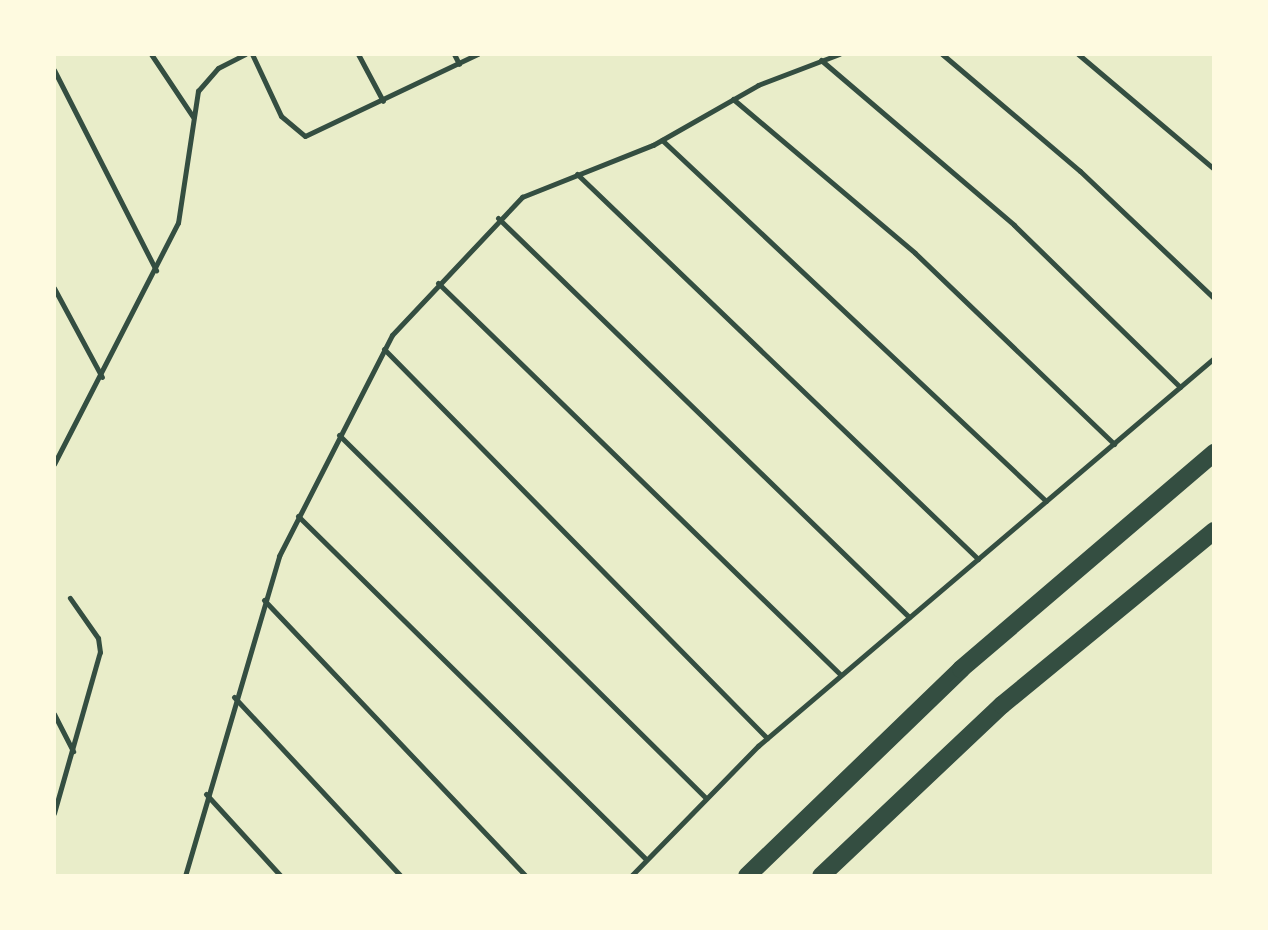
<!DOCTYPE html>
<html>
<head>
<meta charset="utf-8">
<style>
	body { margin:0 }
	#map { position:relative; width:1268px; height:930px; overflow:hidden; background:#e9edc9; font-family:"Work Sans",sans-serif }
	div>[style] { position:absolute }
	.service>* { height:5px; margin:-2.5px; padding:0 2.5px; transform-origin:2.5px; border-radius:2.5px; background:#344e41 }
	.primary>* { height:18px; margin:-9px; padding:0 9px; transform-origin:9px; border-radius:9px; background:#344e41 }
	span { translate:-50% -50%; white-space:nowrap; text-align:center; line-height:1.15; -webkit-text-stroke:5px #fefae0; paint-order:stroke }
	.frame { position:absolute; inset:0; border:56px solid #fefae0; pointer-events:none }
</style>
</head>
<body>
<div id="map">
	<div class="service">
		<i style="left:151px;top:54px;width:76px;rotate:56.3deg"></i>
		<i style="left:252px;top:54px;width:68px;rotate:64.9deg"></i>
		<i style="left:281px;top:116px;width:31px;rotate:40deg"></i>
		<i style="left:305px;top:136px;width:191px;rotate:-25.4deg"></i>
		<i style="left:358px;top:54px;width:53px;rotate:62deg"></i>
		<i style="left:454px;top:54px;width:11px;rotate:63deg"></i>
		<i style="left:942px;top:54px;width:181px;rotate:40.3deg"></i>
		<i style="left:1080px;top:171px;width:185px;rotate:43.5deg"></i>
		<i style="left:1078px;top:54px;width:178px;rotate:40.2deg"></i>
		<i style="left:821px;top:60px;width:254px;rotate:40.5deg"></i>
		<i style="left:1014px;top:225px;width:232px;rotate:44.3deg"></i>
		<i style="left:54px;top:70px;width:225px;rotate:63deg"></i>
		<i style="left:733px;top:99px;width:238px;rotate:40.2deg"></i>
		<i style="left:915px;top:253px;width:276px;rotate:43.8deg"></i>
		<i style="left:662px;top:140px;width:527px;rotate:43.23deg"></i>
		<i style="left:577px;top:174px;width:556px;rotate:43.83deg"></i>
		<i style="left:498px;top:218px;width:573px;rotate:44.15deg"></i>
		<i style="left:438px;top:283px;width:561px;rotate:44.21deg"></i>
		<i style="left:54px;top:288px;width:101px;rotate:61.7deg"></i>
		<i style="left:384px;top:349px;width:546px;rotate:45.45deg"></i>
		<i style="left:339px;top:435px;width:515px;rotate:44.69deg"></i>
		<i style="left:54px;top:464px;width:271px;rotate:-62.8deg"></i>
		<i style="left:178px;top:223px;width:134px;rotate:-81.4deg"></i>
		<i style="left:198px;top:91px;width:30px;rotate:-49deg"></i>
		<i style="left:218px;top:68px;width:30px;rotate:-27deg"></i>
		<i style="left:298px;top:516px;width:489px;rotate:44.6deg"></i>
		<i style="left:264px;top:600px;width:381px;rotate:46.5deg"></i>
		<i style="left:234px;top:697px;width:245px;rotate:47deg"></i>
		<i style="left:54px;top:714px;width:42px;rotate:62.8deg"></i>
		<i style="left:206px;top:794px;width:111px;rotate:47.6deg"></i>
		<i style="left:54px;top:813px;width:167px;rotate:-74.1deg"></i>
		<i style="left:100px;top:652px;width:14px;rotate:-98deg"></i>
		<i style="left:98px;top:638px;width:49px;rotate:-125deg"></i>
		<i style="left:185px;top:876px;width:334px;rotate:-73.6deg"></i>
		<i style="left:279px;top:556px;width:248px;rotate:-62.9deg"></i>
		<i style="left:392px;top:335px;width:190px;rotate:-46.7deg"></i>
		<i style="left:522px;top:197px;width:141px;rotate:-21.7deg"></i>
		<i style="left:653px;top:145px;width:121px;rotate:-29.7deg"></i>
		<i style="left:758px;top:85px;width:87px;rotate:-20.9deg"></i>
		<i style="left:631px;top:876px;width:182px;rotate:-45.7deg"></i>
		<i style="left:758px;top:746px;width:599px;rotate:-40.39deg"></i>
	</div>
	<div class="primary">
		<i style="left:747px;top:876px;width:298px;rotate:-44deg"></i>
		<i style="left:961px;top:669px;width:333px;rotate:-40.5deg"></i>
		<i style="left:821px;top:876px;width:249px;rotate:-43.4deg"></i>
		<i style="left:1002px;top:705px;width:274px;rotate:-39.4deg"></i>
	</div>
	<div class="frame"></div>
</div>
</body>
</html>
